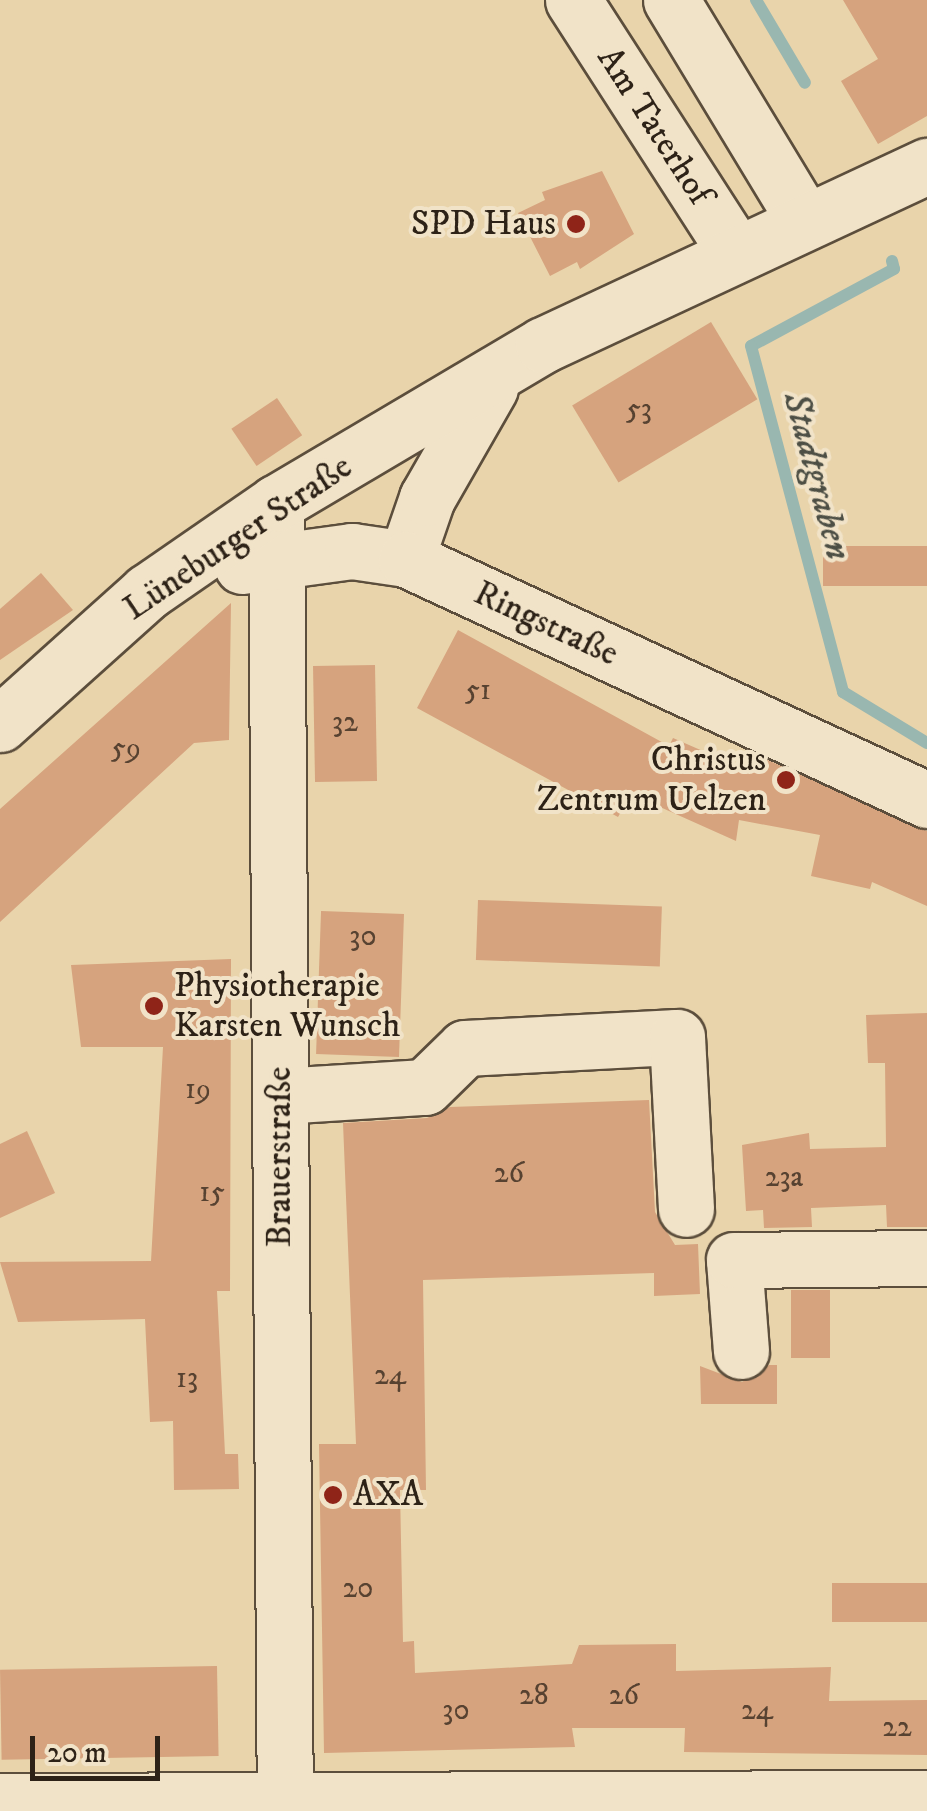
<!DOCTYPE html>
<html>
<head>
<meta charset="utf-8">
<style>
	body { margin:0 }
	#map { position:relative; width:927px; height:1811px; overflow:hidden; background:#e9d4ab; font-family:"IM FELL DW Pica",serif }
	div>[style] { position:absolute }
	.stream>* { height:12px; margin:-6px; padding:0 6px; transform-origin:6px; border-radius:6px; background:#99b7b0 }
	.building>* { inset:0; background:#d6a37e; transform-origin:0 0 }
	.roads { filter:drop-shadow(2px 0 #5c4e3c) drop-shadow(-2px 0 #5c4e3c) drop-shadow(0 2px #5c4e3c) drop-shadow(0 -2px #5c4e3c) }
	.minor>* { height:55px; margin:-27.5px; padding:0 27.5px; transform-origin:27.5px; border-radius:27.5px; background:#f1e3c8 }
	.dots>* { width:28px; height:28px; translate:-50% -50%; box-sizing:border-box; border:5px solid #f1e3c8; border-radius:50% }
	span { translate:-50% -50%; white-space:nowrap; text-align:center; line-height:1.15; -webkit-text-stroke:8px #f1e3c8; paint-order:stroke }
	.number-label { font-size:30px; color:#574231 }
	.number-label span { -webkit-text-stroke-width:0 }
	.street-label { font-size:35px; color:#2d2217 }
	.poi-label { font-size:35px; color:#2d2217 }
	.right { translate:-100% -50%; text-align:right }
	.left { translate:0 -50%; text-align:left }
	.water-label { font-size:38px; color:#4d4f45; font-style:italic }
	.scale { position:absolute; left:30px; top:1736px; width:130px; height:45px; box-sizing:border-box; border:5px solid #2d2217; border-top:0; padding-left:12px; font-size:30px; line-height:35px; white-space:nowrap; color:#2d2217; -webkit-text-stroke:8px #f1e3c8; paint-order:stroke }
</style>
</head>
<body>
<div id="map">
	<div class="stream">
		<i style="left:756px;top:0;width:96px;rotate:59.4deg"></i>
		<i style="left:892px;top:261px;width:8px;rotate:76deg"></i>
		<i style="left:894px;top:269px;width:162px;rotate:151.7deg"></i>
		<i style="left:751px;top:346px;width:358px;rotate:75.1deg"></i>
		<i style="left:843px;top:692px;width:98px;rotate:31.3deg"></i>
	</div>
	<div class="building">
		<i style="clip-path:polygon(843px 0,927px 0,927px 116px,878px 144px,841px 81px,878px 59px)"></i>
		<i style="clip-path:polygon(602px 171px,634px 234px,580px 269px,577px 262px,550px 276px,518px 213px,545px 200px,542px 192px)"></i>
		<i style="left:711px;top:322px;width:90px;height:162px;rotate:59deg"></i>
		<i style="left:277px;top:398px;width:45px;height:55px;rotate:56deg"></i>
		<i style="left:927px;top:546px;width:40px;height:104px;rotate:90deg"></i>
		<i style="clip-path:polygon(41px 573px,73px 610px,0 660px,0 609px)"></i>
		<i style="clip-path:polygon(231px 603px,229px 740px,194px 743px,0 922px,0 809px)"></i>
		<i style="clip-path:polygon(458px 630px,669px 746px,673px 738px,751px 772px,752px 753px,927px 831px,927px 906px,872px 882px,870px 889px,811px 876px,820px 835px,739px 820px,736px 841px,631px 794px,618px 817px,417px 708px)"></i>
		<i style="left:375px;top:665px;width:116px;height:62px;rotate:89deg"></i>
		<i style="left:478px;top:900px;width:184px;height:60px;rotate:2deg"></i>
		<i style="left:404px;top:914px;width:143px;height:83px;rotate:92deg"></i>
		<i style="clip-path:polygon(231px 959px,230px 1291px,217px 1291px,225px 1454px,238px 1454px,239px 1489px,174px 1490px,173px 1421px,150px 1422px,145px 1319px,18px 1322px,0 1262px,151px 1261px,163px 1047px,81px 1047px,71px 965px)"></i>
		<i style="clip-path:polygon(927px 1013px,927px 1227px,887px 1227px,886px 1205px,811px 1208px,812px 1227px,764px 1228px,763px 1210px,746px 1211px,742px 1145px,809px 1133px,810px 1149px,886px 1147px,885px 1063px,868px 1063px,866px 1015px)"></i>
		<i style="clip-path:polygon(649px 1100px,655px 1212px,675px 1245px,698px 1244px,700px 1294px,654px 1296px,654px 1273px,423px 1280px,426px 1490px,400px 1490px,403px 1642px,414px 1641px,415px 1673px,572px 1664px,579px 1645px,676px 1644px,676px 1671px,831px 1667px,829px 1701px,927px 1700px,927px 1755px,684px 1752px,685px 1728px,572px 1728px,575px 1747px,324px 1753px,319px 1444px,356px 1444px,343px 1123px,427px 1118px,450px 1107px)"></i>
		<i style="clip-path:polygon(27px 1131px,55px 1193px,0 1218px,0 1144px)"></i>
		<i style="left:830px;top:1290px;width:68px;height:39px;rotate:90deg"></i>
		<i style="clip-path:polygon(769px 1365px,777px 1365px,777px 1404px,701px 1404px,700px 1366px,742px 1382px)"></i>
		<i style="left:927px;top:1583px;width:39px;height:95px;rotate:90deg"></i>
		<i style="left:217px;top:1666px;width:90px;height:217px;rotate:89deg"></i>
	</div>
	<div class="roads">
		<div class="minor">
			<i style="left:573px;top:0;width:301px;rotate:57.2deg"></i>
			<i style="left:671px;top:0;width:258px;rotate:58.8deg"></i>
			<i style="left:276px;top:503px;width:1308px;rotate:89.61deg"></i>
			<i style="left:406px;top:559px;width:65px;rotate:-71deg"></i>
			<i style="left:427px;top:498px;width:127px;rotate:-60.2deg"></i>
			<i style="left:242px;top:566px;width:111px;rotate:-7.8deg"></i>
			<i style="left:352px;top:551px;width:55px;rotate:8.4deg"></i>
			<i style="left:406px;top:559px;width:574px;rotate:24.82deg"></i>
			<i style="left:0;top:724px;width:198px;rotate:-41.9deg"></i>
			<i style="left:147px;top:592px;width:157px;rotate:-34.6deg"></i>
			<i style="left:276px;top:503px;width:310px;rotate:-30.6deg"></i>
			<i style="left:543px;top:345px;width:424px;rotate:-25deg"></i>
			<i style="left:280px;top:1096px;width:145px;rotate:-3.6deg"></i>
			<i style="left:425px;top:1087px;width:56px;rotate:-44.3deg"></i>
			<i style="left:465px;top:1048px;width:212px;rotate:-3deg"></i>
			<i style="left:677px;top:1037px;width:172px;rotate:87deg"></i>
			<i style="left:741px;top:1351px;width:91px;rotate:-94.4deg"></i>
			<i style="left:734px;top:1260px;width:193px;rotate:-0.6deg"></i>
			<i style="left:0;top:1801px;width:927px;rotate:-0.19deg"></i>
		</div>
	</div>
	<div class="dots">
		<i style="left:576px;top:224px;background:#8f2418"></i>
		<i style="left:786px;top:780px;background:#8f2418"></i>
		<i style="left:154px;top:1006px;background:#8f2418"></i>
		<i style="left:333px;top:1495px;background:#8f2418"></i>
	</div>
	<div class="number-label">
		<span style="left:639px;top:410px">53</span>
		<span style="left:478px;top:691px">51</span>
		<span style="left:345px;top:723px">32</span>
		<span style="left:126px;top:749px">59</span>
		<span style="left:363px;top:937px">30</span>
		<span style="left:198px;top:1090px">19</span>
		<span style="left:509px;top:1174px">26</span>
		<span style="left:784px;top:1178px">23a</span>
		<span style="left:212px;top:1193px">15</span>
		<span style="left:390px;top:1376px">24</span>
		<span style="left:187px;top:1379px">13</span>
		<span style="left:358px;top:1589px">20</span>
		<span style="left:534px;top:1696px">28</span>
		<span style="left:624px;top:1696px">26</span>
		<span style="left:456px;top:1711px">30</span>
		<span style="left:757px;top:1711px">24</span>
		<span style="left:897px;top:1728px">22</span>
	</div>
	<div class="street-label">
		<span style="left:654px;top:126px;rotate:57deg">Am Taterhof</span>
		<span style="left:238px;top:538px;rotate:-34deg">Lüneburger Straße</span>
		<span style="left:546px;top:624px;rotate:25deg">Ringstraße</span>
		<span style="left:280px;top:1157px;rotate:-90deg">Brauerstraße</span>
	</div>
	<div class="poi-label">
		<span class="right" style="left:556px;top:224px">SPD Haus</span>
		<span class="right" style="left:766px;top:780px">Christus<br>Zentrum Uelzen</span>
		<span class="left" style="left:174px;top:1006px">Physiotherapie<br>Karsten Wunsch</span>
		<span class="left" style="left:353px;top:1495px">AXA</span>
	</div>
	<div class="water-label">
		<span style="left:816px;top:476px;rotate:75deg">Stadtgraben</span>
	</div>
	<div class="scale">20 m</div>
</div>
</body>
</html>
